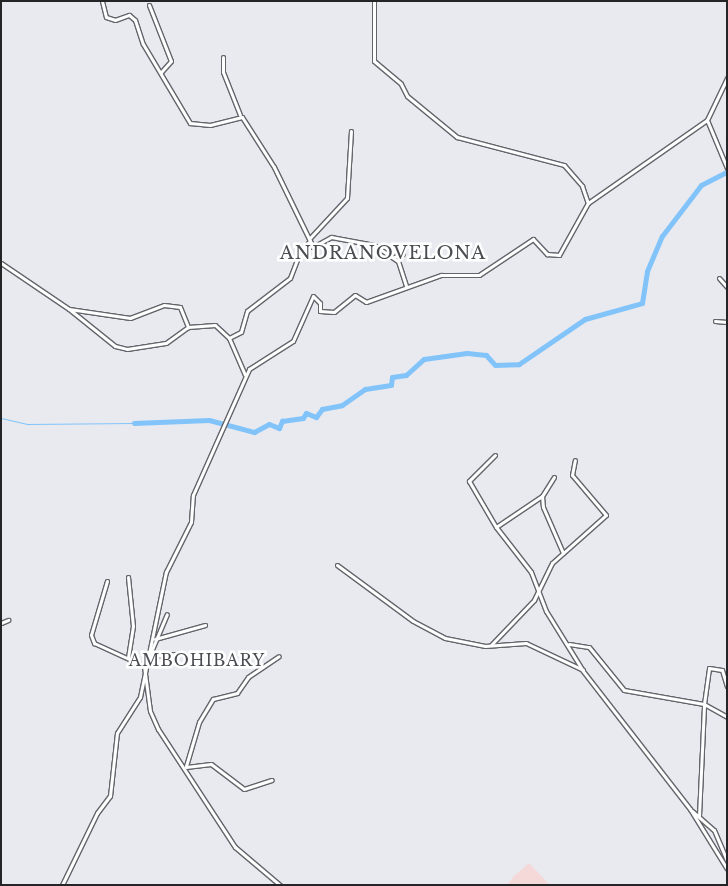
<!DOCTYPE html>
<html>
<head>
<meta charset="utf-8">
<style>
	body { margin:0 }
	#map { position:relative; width:728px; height:886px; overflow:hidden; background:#e8eaf0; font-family:"Libre Baskerville",serif }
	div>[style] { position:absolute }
	.industrial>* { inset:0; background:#f4d9d8 }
	.stream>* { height:1px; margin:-0.5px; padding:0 0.5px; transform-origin:0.5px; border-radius:0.5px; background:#82c4fa }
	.river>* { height:5px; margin:-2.5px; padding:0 2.5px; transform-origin:2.5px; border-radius:2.5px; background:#82c4fa }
	.roads { filter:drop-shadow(1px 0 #64656b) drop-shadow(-1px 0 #64656b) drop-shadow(0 1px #64656b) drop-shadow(0 -1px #64656b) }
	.street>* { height:3px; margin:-1.5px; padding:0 1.5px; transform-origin:1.5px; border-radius:1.5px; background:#fff }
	span { translate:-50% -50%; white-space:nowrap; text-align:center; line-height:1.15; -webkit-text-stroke:5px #fff; paint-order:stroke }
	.neighbourhood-label { font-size:16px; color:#4b4d52; letter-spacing:1px }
	.quarter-label { font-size:18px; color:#4b4d52; letter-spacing:1px }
	.frame { position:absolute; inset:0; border:2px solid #252527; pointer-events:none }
</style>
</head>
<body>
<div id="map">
	<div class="industrial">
		<i style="clip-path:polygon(529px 863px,550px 885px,507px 885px,514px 876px)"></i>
	</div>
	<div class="stream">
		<i style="left:1px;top:418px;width:28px;rotate:13deg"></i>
		<i style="left:28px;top:424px;width:106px;rotate:-0.5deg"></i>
	</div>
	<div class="river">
		<i style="left:134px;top:423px;width:75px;rotate:-2.3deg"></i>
		<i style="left:209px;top:420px;width:47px;rotate:14.9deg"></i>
		<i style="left:254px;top:432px;width:17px;rotate:-28deg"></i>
		<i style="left:269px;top:424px;width:11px;rotate:22deg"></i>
		<i style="left:279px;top:428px;width:8px;rotate:-67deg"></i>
		<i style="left:282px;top:421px;width:21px;rotate:-8deg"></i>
		<i style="left:303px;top:418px;width:6px;rotate:-59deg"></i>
		<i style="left:306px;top:413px;width:11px;rotate:22deg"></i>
		<i style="left:316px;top:417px;width:10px;rotate:-53deg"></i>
		<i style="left:322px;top:409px;width:20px;rotate:-11deg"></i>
		<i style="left:342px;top:405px;width:28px;rotate:-35deg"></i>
		<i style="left:365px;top:389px;width:26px;rotate:-9deg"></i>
		<i style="left:391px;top:385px;width:8px;rotate:-83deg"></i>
		<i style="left:392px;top:377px;width:14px;rotate:-8deg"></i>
		<i style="left:406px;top:375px;width:24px;rotate:-42deg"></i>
		<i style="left:424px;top:359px;width:43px;rotate:-7.9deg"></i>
		<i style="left:467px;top:353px;width:19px;rotate:6deg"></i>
		<i style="left:486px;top:355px;width:13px;rotate:48deg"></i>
		<i style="left:495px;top:365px;width:24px;rotate:-2deg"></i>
		<i style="left:519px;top:364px;width:80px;rotate:-34.3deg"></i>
		<i style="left:585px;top:319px;width:59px;rotate:-15.7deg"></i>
		<i style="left:642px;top:303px;width:32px;rotate:-81deg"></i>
		<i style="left:647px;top:271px;width:38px;rotate:-67deg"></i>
		<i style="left:662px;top:236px;width:64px;rotate:-52.6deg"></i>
		<i style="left:701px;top:185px;width:29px;rotate:-27deg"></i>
	</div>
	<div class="roads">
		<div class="street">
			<i style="left:102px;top:1px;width:16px;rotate:76deg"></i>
			<i style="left:106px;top:17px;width:9px;rotate:18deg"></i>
			<i style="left:115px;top:20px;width:15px;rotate:-20deg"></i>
			<i style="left:129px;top:15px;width:8px;rotate:40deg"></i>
			<i style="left:135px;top:20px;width:25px;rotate:72deg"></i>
			<i style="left:143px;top:44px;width:92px;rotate:59.3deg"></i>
			<i style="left:190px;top:123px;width:20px;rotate:6deg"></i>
			<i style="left:210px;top:125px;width:33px;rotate:-14deg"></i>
			<i style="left:242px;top:117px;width:59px;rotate:57.4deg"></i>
			<i style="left:274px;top:167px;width:89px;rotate:64deg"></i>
			<i style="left:313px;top:247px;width:21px;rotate:-29deg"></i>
			<i style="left:331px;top:237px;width:44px;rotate:10.5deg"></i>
			<i style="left:374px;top:245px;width:29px;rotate:34deg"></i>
			<i style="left:398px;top:261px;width:26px;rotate:72deg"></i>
			<i style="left:374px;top:1px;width:60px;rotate:90deg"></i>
			<i style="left:374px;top:61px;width:35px;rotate:40deg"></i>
			<i style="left:401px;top:84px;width:13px;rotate:63deg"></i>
			<i style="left:407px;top:96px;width:65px;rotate:39.4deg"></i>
			<i style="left:457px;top:137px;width:111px;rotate:14.7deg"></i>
			<i style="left:564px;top:165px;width:28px;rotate:49deg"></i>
			<i style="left:582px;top:186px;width:18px;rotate:71deg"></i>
			<i style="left:149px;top:5px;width:60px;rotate:68.6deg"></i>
			<i style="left:171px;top:61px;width:15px;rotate:132deg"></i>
			<i style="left:223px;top:57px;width:15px;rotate:90deg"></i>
			<i style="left:223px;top:72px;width:46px;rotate:68.4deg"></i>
			<i style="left:707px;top:120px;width:52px;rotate:67.4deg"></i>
			<i style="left:309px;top:239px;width:56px;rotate:-47.2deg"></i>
			<i style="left:347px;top:198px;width:67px;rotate:-86.6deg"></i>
			<i style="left:394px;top:257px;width:9px;rotate:-18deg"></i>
			<i style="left:1px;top:263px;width:82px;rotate:34.1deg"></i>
			<i style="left:69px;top:309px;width:62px;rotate:8.4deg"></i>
			<i style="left:130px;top:318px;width:36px;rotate:-21deg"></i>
			<i style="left:164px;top:305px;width:16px;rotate:7deg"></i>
			<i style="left:180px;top:307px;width:22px;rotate:68deg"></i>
			<i style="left:188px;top:327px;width:27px;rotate:-4deg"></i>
			<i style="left:215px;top:325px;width:19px;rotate:43deg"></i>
			<i style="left:229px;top:338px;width:40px;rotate:66.6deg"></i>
			<i style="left:719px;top:278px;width:12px;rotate:48deg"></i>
			<i style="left:69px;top:309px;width:59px;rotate:38.8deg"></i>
			<i style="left:115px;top:346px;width:12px;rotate:14deg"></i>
			<i style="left:127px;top:349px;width:39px;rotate:-9deg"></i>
			<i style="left:166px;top:343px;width:27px;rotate:-36deg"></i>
			<i style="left:715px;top:321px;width:12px;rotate:5deg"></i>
			<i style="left:229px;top:338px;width:13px;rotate:-27deg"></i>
			<i style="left:241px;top:332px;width:22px;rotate:-74deg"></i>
			<i style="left:247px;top:311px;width:54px;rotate:-37.5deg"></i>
			<i style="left:290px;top:278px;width:30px;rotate:-69deg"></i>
			<i style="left:301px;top:250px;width:13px;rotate:-45deg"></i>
			<i style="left:495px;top:455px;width:37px;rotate:135deg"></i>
			<i style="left:469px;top:481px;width:53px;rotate:59.6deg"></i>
			<i style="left:496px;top:527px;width:55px;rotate:-34deg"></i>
			<i style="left:554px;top:477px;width:22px;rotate:122deg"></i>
			<i style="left:542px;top:496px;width:11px;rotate:85deg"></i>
			<i style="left:543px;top:507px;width:50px;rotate:66.5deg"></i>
			<i style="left:496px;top:527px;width:57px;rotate:52.1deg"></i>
			<i style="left:531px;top:572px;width:42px;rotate:69deg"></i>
			<i style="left:546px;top:611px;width:70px;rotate:58.3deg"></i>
			<i style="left:583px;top:671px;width:175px;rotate:52.2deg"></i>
			<i style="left:690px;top:809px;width:70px;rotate:58.3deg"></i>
			<i style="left:337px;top:565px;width:94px;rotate:36.4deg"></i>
			<i style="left:413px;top:621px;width:36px;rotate:28deg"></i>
			<i style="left:445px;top:638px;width:41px;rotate:11.3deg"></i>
			<i style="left:485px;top:646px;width:41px;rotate:-4.2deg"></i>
			<i style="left:526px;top:643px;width:63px;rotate:25.3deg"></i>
			<i style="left:128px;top:577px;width:49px;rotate:84.2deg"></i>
			<i style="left:133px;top:626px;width:32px;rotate:99deg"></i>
			<i style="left:107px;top:581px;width:56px;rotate:106.5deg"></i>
			<i style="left:91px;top:635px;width:9px;rotate:69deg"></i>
			<i style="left:94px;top:643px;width:55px;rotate:24.7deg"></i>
			<i style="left:144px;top:666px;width:45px;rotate:82.4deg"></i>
			<i style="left:150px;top:711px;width:20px;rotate:66deg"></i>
			<i style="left:158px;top:729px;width:141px;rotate:56.9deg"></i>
			<i style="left:235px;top:847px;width:59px;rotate:40.2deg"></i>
			<i style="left:1px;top:623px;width:8px;rotate:-23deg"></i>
			<i style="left:155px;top:639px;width:52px;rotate:-15.6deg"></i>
			<i style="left:569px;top:644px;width:20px;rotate:9deg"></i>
			<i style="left:589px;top:647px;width:55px;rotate:50.9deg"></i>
			<i style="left:624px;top:690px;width:81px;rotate:9.9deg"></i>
			<i style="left:704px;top:704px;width:36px;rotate:-82deg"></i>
			<i style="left:709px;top:668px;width:13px;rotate:9deg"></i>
			<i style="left:722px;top:670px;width:17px;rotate:73deg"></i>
			<i style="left:491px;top:645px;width:62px;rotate:-46.3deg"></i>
			<i style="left:534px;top:600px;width:41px;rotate:-64.1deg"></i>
			<i style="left:552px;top:563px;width:72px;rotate:-41.6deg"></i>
			<i style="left:606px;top:515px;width:52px;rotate:-130.4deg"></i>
			<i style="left:572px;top:475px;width:15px;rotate:-79deg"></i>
			<i style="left:150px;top:656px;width:27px;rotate:-4deg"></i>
			<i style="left:145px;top:666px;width:56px;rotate:-67.1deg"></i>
			<i style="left:186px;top:766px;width:46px;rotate:-73.5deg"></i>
			<i style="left:199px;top:722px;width:27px;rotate:-59deg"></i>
			<i style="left:213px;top:699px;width:25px;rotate:-14deg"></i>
			<i style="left:237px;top:693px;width:19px;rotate:-55deg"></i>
			<i style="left:248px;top:677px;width:37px;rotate:-34deg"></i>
			<i style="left:186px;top:767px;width:25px;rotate:-7deg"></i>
			<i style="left:211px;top:764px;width:41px;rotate:37.1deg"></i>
			<i style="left:244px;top:789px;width:29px;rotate:-18deg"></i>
			<i style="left:692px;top:811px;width:29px;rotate:41deg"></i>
			<i style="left:714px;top:830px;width:34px;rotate:67deg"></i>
			<i style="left:699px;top:816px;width:112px;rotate:-87.4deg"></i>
			<i style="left:704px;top:704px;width:26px;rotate:29deg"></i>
			<i style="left:62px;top:885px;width:80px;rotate:-64.1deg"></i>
			<i style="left:97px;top:813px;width:21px;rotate:-53deg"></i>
			<i style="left:110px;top:796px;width:63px;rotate:-83.7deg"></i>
			<i style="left:117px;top:733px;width:43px;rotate:-57.4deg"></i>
			<i style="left:140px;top:697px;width:128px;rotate:-78.3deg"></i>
			<i style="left:166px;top:572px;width:56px;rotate:-63.4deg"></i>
			<i style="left:191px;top:522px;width:27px;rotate:-86deg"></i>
			<i style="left:193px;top:495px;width:138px;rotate:-66deg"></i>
			<i style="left:249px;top:369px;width:52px;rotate:-32.5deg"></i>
			<i style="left:293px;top:341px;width:49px;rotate:-66deg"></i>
			<i style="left:313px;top:296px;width:10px;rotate:45deg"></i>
			<i style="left:320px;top:303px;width:8px;rotate:90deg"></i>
			<i style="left:320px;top:311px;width:14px;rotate:4deg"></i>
			<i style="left:334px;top:312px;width:27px;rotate:-39deg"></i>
			<i style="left:355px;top:295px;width:13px;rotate:32deg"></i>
			<i style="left:366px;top:302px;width:80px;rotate:-19.8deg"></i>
			<i style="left:441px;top:275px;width:38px"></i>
			<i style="left:479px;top:275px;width:65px;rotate:-33.7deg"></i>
			<i style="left:533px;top:239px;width:21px;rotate:47deg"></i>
			<i style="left:547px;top:254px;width:12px;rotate:5deg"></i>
			<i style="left:559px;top:255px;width:60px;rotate:-60.9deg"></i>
			<i style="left:588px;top:203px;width:145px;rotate:-34.9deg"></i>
			<i style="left:707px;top:120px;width:47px;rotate:-64.5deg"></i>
		</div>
	</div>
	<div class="neighbourhood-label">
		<span style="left:197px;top:660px">AMBOHIBARY</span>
	</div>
	<div class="quarter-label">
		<span style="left:383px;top:253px">ANDRANOVELONA</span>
	</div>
	<div class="frame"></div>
</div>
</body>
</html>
